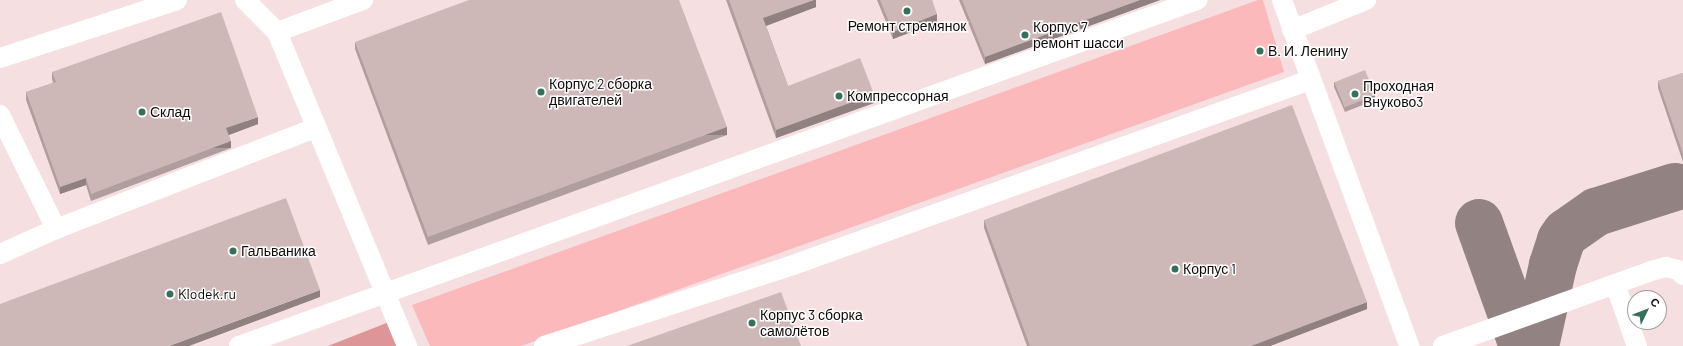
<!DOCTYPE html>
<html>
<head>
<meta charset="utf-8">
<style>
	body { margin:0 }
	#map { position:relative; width:1683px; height:346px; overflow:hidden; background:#f6dfe0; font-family:Barlow,sans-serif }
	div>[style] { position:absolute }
	.green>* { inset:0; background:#fbb9bb }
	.forest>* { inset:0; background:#dd9598 }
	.taxiway>* { height:48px; margin:-24px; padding:0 24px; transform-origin:24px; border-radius:24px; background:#928282 }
	.minor>* { height:20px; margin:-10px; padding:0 10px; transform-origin:10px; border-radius:10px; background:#fff }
	.wall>* { inset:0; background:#b09d9d }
	.shaded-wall>* { inset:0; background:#908080; transform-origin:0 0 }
	.building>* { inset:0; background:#cdb7b7; transform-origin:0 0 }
	.dots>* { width:11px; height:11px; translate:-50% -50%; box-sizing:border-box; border:2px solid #fff; border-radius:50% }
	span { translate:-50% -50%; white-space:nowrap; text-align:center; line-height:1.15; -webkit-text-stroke:3px #fff; paint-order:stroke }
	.poi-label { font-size:14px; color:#110a0a }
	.left { translate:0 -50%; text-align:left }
	.north { position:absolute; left:1627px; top:290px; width:40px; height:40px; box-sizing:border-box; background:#fff; border:1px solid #a09d9d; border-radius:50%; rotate:47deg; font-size:11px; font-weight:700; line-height:16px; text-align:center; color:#110a0a }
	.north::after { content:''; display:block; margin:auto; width:14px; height:18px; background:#35705a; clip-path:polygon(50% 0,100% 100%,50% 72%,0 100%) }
</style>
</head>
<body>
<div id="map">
	<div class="green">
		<i style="clip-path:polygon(1258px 0,1263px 0,1284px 72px,521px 346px,430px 346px,412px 305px)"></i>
	</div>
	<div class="forest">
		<i style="clip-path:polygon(389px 322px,398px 346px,328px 346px)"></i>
	</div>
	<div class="taxiway">
		<i style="left:1479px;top:223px;width:131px;rotate:70.3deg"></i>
		<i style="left:1535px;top:346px;width:83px;rotate:-77.5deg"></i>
		<i style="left:1553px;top:265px;width:26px;rotate:-72deg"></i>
		<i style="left:1561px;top:240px;width:9px;rotate:-54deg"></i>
		<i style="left:1566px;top:233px;width:37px;rotate:-35deg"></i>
		<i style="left:1596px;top:212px;width:83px;rotate:-17.6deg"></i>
	</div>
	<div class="minor">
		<i style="left:245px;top:0;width:45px;rotate:45deg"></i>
		<i style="left:277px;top:32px;width:340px;rotate:67.5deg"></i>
		<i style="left:1282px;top:0;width:369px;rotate:69.8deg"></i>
		<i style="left:1292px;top:30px;width:80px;rotate:-22.1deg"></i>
		<i style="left:277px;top:32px;width:92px;rotate:-20.4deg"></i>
		<i style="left:0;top:58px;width:186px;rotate:-18.1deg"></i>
		<i style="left:0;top:115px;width:127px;rotate:63.8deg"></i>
		<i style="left:0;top:254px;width:61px;rotate:-24.1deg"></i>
		<i style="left:56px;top:229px;width:278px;rotate:-21.3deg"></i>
		<i style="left:1615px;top:284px;width:66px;rotate:70.5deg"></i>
		<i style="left:239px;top:346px;width:1019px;rotate:-19.86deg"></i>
		<i style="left:544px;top:346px;width:262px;rotate:-18deg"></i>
		<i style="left:793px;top:265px;width:549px;rotate:-19.69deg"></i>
		<i style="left:1443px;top:346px;width:221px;rotate:-19.8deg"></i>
		<i style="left:1651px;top:271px;width:16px;rotate:-15deg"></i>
		<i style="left:1666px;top:267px;width:12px;rotate:14deg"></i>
		<i style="left:1678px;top:270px;width:7px;rotate:45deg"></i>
	</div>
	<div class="wall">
		<i style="clip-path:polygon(726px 0,816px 0,816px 7px,766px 26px,788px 86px,874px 103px,776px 138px)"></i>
		<i style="clip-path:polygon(877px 0,932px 0,937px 22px,893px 39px)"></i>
		<i style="clip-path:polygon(959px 0,1160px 0,985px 64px)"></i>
		<i style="clip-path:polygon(355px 42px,727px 135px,428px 245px,355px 49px)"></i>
		<i style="clip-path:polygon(52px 72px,258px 124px,229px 135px,231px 148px,91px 201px,86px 185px,60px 194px,26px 100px,26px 92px,53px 83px,52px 79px)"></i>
		<i style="clip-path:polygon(1683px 73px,1683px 162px,1658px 88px,1658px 81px)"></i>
		<i style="clip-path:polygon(1334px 82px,1375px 100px,1345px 112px,1334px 87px)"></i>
		<i style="clip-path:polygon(984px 220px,1367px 309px,1270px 346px,1027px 346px,984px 228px)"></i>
	</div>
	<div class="shaded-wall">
		<i style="clip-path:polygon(814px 0,816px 0,816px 7px,763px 27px,763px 18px)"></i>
		<i style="clip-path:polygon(1140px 0,1160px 0,985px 64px,985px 57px)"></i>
		<i style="clip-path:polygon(937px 14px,937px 22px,893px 39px,893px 32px)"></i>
		<i style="clip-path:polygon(874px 94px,874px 103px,776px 138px,776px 130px)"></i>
		<i style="left:1375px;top:95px;width:5px;height:32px;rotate:90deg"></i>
		<i style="clip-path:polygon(258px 117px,258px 124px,226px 136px,226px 128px)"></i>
		<i style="left:727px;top:127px;width:8px;height:319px;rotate:90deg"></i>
		<i style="left:231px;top:141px;width:7px;height:150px;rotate:90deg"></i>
		<i style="clip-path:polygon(86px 178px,86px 185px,60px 194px,60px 187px)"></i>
		<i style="clip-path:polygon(320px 290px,320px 297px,189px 346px,169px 346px)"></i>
		<i style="clip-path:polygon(1367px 302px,1367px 309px,1270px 346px,1251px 346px)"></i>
	</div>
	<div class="building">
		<i style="clip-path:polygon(469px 0,679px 0,727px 127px,428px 237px,355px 42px)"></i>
		<i style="clip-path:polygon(729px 0,814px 0,763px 18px,788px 86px,860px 58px,874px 94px,776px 130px)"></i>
		<i style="clip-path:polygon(880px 0,932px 0,937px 14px,893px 32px)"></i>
		<i style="clip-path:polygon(962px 0,1140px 0,985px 57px)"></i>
		<i style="clip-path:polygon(221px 12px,258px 117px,226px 128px,231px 141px,91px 194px,86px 178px,60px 187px,26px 92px,56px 82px,52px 72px)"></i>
		<i style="left:1365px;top:70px;width:27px;height:33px;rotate:68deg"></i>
		<i style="clip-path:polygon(1683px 73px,1683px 154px,1658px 81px)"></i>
		<i style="clip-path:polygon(1292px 105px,1367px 302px,1251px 346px,1030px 346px,984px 220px)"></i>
		<i style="clip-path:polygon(286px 198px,320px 290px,169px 346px,0 346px,0 304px)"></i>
		<i style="clip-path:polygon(781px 292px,801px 346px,627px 346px)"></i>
	</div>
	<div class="dots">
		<i style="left:907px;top:11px;background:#35705a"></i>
		<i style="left:1025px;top:35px;background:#35705a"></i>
		<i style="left:1260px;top:51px;background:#35705a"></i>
		<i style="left:541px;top:92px;background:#35705a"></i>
		<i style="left:1355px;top:94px;background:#35705a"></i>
		<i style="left:839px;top:96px;background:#35705a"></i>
		<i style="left:142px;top:112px;background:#35705a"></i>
		<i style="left:233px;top:251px;background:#35705a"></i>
		<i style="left:1175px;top:269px;background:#35705a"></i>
		<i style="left:170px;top:294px;background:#35705a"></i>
		<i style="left:752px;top:323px;background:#35705a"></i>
	</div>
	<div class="poi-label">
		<span style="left:907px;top:26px">Ремонт стремянок</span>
		<span class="left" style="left:1033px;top:35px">Корпус 7<br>ремонт шасси</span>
		<span class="left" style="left:1268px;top:51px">В. И. Ленину</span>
		<span class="left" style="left:549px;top:92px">Корпус 2 сборка<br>двигателей</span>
		<span class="left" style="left:1363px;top:94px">Проходная<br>Внуково3</span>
		<span class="left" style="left:847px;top:96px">Компрессорная</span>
		<span class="left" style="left:150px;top:112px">Склад</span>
		<span class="left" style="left:241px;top:251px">Гальваника</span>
		<span class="left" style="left:1183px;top:269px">Корпус 1</span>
		<span class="left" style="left:178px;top:294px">Klodek.ru</span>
		<span class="left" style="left:760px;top:323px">Корпус 3 сборка<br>самолётов</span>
	</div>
	<div class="north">С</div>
</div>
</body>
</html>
